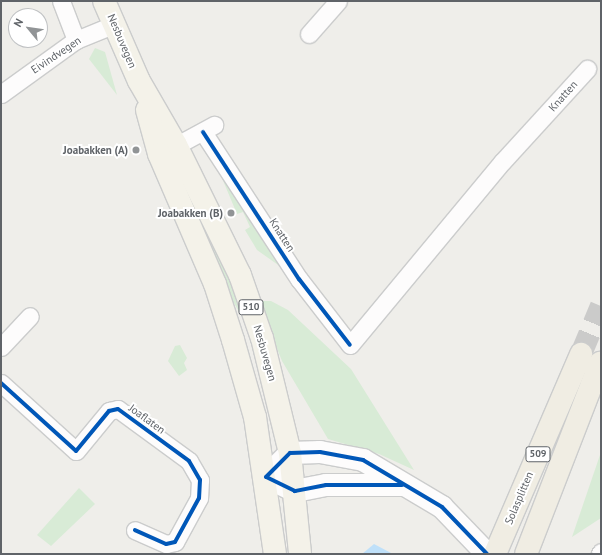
<!DOCTYPE html>
<html>
<head>
<meta charset="utf-8">
<style>
	body { margin:0 }
	#map { position:relative; width:602px; height:555px; overflow:hidden; background:#efeeea; font-family:"PT Sans",sans-serif }
	div>[style] { position:absolute }
	.green>* { inset:0; background:#d8ebd6 }
	.water>* { inset:0; background:#bfe0f9 }
	.highway-tunnel>* { height:22px; margin-top:-11px; transform-origin:0; background:repeating-linear-gradient(90deg,#cbcbca 0 22px,transparent 0 33px) }
	.roads { filter:drop-shadow(1px 0 #cbcccc) drop-shadow(-1px 0 #cbcccc) drop-shadow(0 1px #cbcccc) drop-shadow(0 -1px #cbcccc) }
	.street>* { height:17px; margin:-8.5px; padding:0 8.5px; transform-origin:8.5px; border-radius:8.5px; background:#fdfcfc }
	.secondary>* { height:22px; margin:-11px; padding:0 11px; transform-origin:11px; border-radius:11px; background:#fdfcfc }
	.primary>* { height:22px; margin:-11px; padding:0 11px; transform-origin:11px; border-radius:11px; background:#f4f2e9 }
	.highway>* { height:22px; margin:-11px; padding:0 11px; transform-origin:11px; border-radius:11px; background:#f0ede3 }
	.cycleway>* { height:4px; margin:-2px; padding:0 2px; transform-origin:2px; border-radius:2px; background:#0057b8 }
	.dots>* { width:11px; height:11px; translate:-50% -50%; box-sizing:border-box; border:2px solid #fff; border-radius:50% }
	span { translate:-50% -50%; white-space:nowrap; text-align:center; line-height:1.15; -webkit-text-stroke:4px #fff; paint-order:stroke }
	.shield-label span { padding:1px 3px; background:#fff; border:1px solid; border-radius:3px; -webkit-text-stroke-width:0 }
	.shield-label { font-size:10px; color:#5f6368; font-weight:700 }
	.street-label { font-size:11px; color:#5f6368 }
	.poi-label { font-size:11px; color:#5f6368; font-weight:700 }
	.right { translate:-100% -50%; text-align:right }
	.frame { position:absolute; inset:0; border:2px solid #5f6368; pointer-events:none }
	.north { position:absolute; left:8px; top:8px; width:40px; height:40px; box-sizing:border-box; background:#fff; border:1px solid #bfc1c3; border-radius:50%; rotate:299deg; font-size:11px; font-weight:700; line-height:16px; text-align:center; color:#5f6368 }
	.north::after { content:''; display:block; margin:auto; width:14px; height:18px; background:#919496; clip-path:polygon(50% 0,100% 100%,50% 72%,0 100%) }
</style>
</head>
<body>
<div id="map">
	<div class="green">
		<i style="clip-path:polygon(95px 48px,105px 52px,117px 95px,89px 59px)"></i>
		<i style="clip-path:polygon(219px 171px,281px 267px,257px 250px,245px 230px,250px 227px,243px 212px,237px 214px)"></i>
		<i style="clip-path:polygon(193px 198px,226px 265px,243px 312px,240px 313px,219px 279px,189px 199px)"></i>
		<i style="clip-path:polygon(258px 301px,271px 301px,288px 310px,351px 369px,414px 470px,379px 454px,328px 439px,282px 361px)"></i>
		<i style="clip-path:polygon(180px 345px,187px 358px,184px 363px,187px 370px,179px 376px,168px 361px,175px 346px)"></i>
		<i style="clip-path:polygon(601px 452px,601px 518px,572px 537px)"></i>
		<i style="clip-path:polygon(79px 488px,95px 504px,51px 546px,37px 535px)"></i>
	</div>
	<div class="water">
		<i style="clip-path:polygon(374px 544px,393px 554px,362px 554px)"></i>
	</div>
	<div class="highway-tunnel">
		<i style="left:581px;top:354px;width:52px;rotate:-67.4deg"></i>
	</div>
	<div class="roads">
		<div class="street">
			<i style="left:61px;top:1px;width:42px;rotate:69deg"></i>
			<i style="left:309px;top:34px;width:44px;rotate:-48.7deg"></i>
			<i style="left:1px;top:94px;width:92px;rotate:-35.8deg"></i>
			<i style="left:76px;top:40px;width:42px;rotate:-22.3deg"></i>
			<i style="left:203px;top:132px;width:176px;rotate:56.9deg"></i>
			<i style="left:299px;top:279px;width:83px;rotate:52.3deg"></i>
			<i style="left:350px;top:345px;width:239px;rotate:-50.3deg"></i>
			<i style="left:503px;top:161px;width:125px;rotate:-47.6deg"></i>
			<i style="left:166px;top:151px;width:55px;rotate:-28.4deg"></i>
			<i style="left:1px;top:347px;width:42px;rotate:-46.9deg"></i>
			<i style="left:1px;top:383px;width:101px;rotate:42.2deg"></i>
			<i style="left:76px;top:451px;width:52px;rotate:-50.5deg"></i>
			<i style="left:109px;top:411px;width:9px;rotate:-13deg"></i>
			<i style="left:118px;top:409px;width:88px;rotate:36.2deg"></i>
			<i style="left:189px;top:461px;width:22px;rotate:60deg"></i>
			<i style="left:200px;top:480px;width:18px;rotate:93deg"></i>
			<i style="left:199px;top:498px;width:50px;rotate:118.6deg"></i>
			<i style="left:175px;top:542px;width:9px;rotate:167deg"></i>
			<i style="left:166px;top:544px;width:34px;rotate:-156deg"></i>
			<i style="left:600px;top:554px;width:2px;rotate:-63deg"></i>
		</div>
		<div class="secondary">
			<i style="left:402px;top:485px;width:76px;rotate:180deg"></i>
			<i style="left:326px;top:485px;width:32px;rotate:169deg"></i>
			<i style="left:295px;top:491px;width:32px;rotate:-154deg"></i>
			<i style="left:266px;top:477px;width:34px;rotate:-45deg"></i>
			<i style="left:290px;top:453px;width:30px;rotate:-2deg"></i>
			<i style="left:320px;top:452px;width:44px;rotate:10.5deg"></i>
			<i style="left:363px;top:460px;width:92px;rotate:30.7deg"></i>
			<i style="left:442px;top:507px;width:65px;rotate:46.2deg"></i>
		</div>
		<div class="primary">
			<i style="left:104px;top:1px;width:87px;rotate:66.4deg"></i>
			<i style="left:139px;top:81px;width:74px;rotate:60deg"></i>
			<i style="left:176px;top:145px;width:145px;rotate:63.8deg"></i>
			<i style="left:240px;top:275px;width:67px;rotate:70.8deg"></i>
			<i style="left:262px;top:338px;width:118px;rotate:76.3deg"></i>
			<i style="left:290px;top:453px;width:101px;rotate:84.3deg"></i>
			<i style="left:147px;top:110px;width:46px;rotate:74.7deg"></i>
			<i style="left:159px;top:154px;width:142px;rotate:66.7deg"></i>
			<i style="left:215px;top:284px;width:59px;rotate:72.2deg"></i>
			<i style="left:233px;top:340px;width:80px;rotate:74.1deg"></i>
			<i style="left:255px;top:417px;width:138px;rotate:81.7deg"></i>
		</div>
		<div class="highway">
			<i style="left:495px;top:554px;width:218px;rotate:-66.7deg"></i>
			<i style="left:526px;top:554px;width:205px;rotate:-68.8deg"></i>
		</div>
	</div>
	<div class="cycleway">
		<i style="left:203px;top:132px;width:176px;rotate:56.9deg"></i>
		<i style="left:299px;top:279px;width:83px;rotate:52.3deg"></i>
		<i style="left:1px;top:383px;width:101px;rotate:42.2deg"></i>
		<i style="left:76px;top:451px;width:52px;rotate:-50.5deg"></i>
		<i style="left:109px;top:411px;width:9px;rotate:-13deg"></i>
		<i style="left:118px;top:409px;width:88px;rotate:36.2deg"></i>
		<i style="left:189px;top:461px;width:22px;rotate:60deg"></i>
		<i style="left:200px;top:480px;width:18px;rotate:93deg"></i>
		<i style="left:199px;top:498px;width:50px;rotate:118.6deg"></i>
		<i style="left:175px;top:542px;width:9px;rotate:167deg"></i>
		<i style="left:166px;top:544px;width:34px;rotate:-156deg"></i>
		<i style="left:402px;top:485px;width:76px;rotate:180deg"></i>
		<i style="left:326px;top:485px;width:32px;rotate:169deg"></i>
		<i style="left:295px;top:491px;width:32px;rotate:-154deg"></i>
		<i style="left:266px;top:477px;width:34px;rotate:-45deg"></i>
		<i style="left:290px;top:453px;width:30px;rotate:-2deg"></i>
		<i style="left:320px;top:452px;width:44px;rotate:10.5deg"></i>
		<i style="left:363px;top:460px;width:92px;rotate:30.7deg"></i>
		<i style="left:442px;top:507px;width:65px;rotate:46.2deg"></i>
	</div>
	<div class="dots">
		<i style="left:136px;top:150px;background:#919496"></i>
		<i style="left:231px;top:213px;background:#919496"></i>
	</div>
	<div class="shield-label">
		<span style="left:251px;top:307px">510</span>
		<span style="left:538px;top:454px">509</span>
	</div>
	<div class="street-label">
		<span style="left:122px;top:41px;rotate:67deg">Nesbuvegen</span>
		<span style="left:56px;top:55px;rotate:-34deg">Eivindvegen</span>
		<span style="left:563px;top:96px;rotate:-48deg">Knatten</span>
		<span style="left:282px;top:235px;rotate:57deg">Knatten</span>
		<span style="left:265px;top:353px;rotate:74deg">Nesbuvegen</span>
		<span style="left:147px;top:419px;rotate:36deg">Joaflaten</span>
		<span style="left:519px;top:498px;rotate:-67deg">Solasplitten</span>
	</div>
	<div class="poi-label">
		<span class="right" style="left:128px;top:150px">Joabakken (A)</span>
		<span class="right" style="left:223px;top:213px">Joabakken (B)</span>
	</div>
	<div class="frame"></div>
	<div class="north">N</div>
</div>
</body>
</html>
